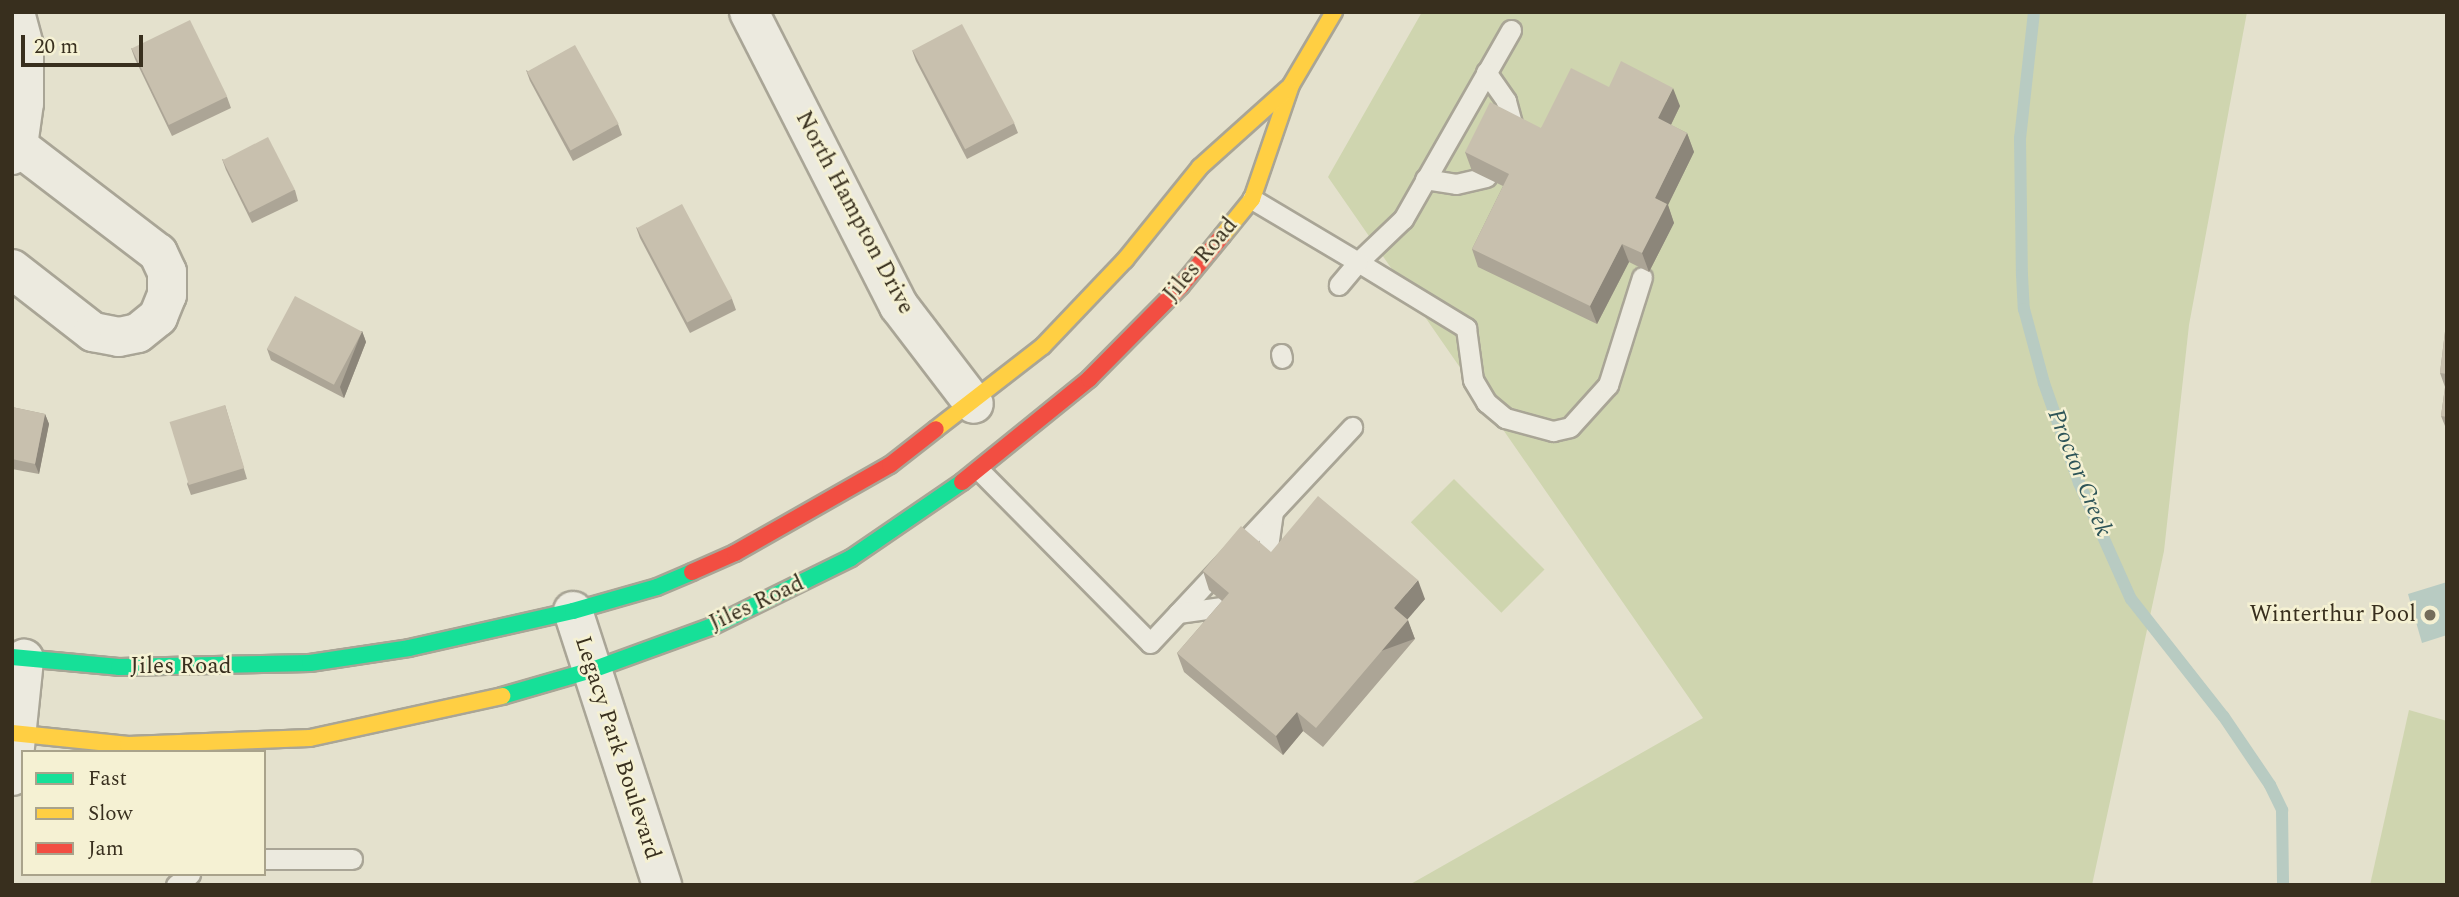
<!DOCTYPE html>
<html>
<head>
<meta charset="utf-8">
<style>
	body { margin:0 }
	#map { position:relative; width:2459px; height:897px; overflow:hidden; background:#e4e1cd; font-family:Spectral,serif }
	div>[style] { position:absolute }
	.green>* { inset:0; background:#cfd5af; transform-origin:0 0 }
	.water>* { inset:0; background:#b8cbc2 }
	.stream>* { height:12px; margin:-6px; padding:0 6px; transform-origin:6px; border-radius:6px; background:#b8cbc2 }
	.roads { filter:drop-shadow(2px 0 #a9a596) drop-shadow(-2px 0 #a9a596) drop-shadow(0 2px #a9a596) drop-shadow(0 -2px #a9a596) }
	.lane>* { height:19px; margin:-9.5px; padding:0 9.5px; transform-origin:9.5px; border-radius:9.5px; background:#eceadf }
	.street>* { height:38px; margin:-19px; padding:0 19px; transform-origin:19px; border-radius:19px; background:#eceadf }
	.fast>* { height:16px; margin:-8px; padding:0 8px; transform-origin:8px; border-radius:8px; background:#16e098 }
	.slow>* { height:16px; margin:-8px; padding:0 8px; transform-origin:8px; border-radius:8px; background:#ffcf43 }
	.jam>* { height:16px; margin:-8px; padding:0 8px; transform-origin:8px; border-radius:8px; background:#f24e42 }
	.wall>* { inset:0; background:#aca596 }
	.shaded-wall>* { inset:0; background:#8c867a; transform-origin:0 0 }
	.building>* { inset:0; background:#c8c0ae; transform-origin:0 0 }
	.dots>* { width:19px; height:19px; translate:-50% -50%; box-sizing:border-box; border:4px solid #f5f1d3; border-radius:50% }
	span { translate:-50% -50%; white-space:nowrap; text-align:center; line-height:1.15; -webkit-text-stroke:5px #f5f1d3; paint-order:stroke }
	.street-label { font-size:23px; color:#382f1e }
	.poi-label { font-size:23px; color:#382f1e }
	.right { translate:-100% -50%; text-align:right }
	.water-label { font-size:24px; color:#2d5458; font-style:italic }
	.frame { position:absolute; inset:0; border:14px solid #382f1e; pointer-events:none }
	.legend { position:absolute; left:21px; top:750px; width:245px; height:126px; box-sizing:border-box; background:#f5f1d3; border:2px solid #a9a38b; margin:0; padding:9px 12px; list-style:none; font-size:21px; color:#382f1e }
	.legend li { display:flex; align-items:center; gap:14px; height:35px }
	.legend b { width:35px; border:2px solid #a9a38b }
	.scale { position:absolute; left:21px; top:35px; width:122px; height:32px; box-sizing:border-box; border:4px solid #382f1e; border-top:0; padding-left:9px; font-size:21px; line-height:24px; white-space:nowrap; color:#382f1e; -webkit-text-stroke:5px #f5f1d3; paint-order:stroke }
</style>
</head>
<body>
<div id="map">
	<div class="green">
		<i style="clip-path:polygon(1422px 12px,2247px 12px,2189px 325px,2164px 551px,2092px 885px,1409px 885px,1703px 718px,1328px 177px)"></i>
		<i style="left:1454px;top:479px;width:128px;height:61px;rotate:45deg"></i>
		<i style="clip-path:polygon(2409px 710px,2447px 721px,2447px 885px,2370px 885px)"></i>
	</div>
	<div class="water">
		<i style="clip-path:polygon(2447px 582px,2447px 635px,2422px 643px,2408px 594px)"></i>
	</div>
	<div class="stream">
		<i style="left:2034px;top:12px;width:127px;rotate:96.3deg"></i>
		<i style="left:2020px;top:138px;width:137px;rotate:89.2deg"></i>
		<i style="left:2022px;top:275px;width:34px;rotate:87deg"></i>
		<i style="left:2024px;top:309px;width:77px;rotate:74.9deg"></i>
		<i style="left:2044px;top:383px;width:106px;rotate:70.7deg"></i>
		<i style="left:2079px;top:483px;width:127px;rotate:65.9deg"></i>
		<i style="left:2131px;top:599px;width:150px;rotate:51.8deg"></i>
		<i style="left:2224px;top:717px;width:82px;rotate:55.9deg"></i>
		<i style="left:2270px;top:785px;width:28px;rotate:64deg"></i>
		<i style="left:2282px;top:810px;width:75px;rotate:89.2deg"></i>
	</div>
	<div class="roads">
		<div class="lane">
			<i style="left:1511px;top:30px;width:218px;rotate:119.7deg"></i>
			<i style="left:1403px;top:219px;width:62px;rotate:136.3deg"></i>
			<i style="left:1358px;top:262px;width:127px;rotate:31.4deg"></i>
			<i style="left:1466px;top:328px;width:52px;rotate:82.3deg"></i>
			<i style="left:1473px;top:380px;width:26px;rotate:59deg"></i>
			<i style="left:1486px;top:402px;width:25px;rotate:40deg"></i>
			<i style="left:1505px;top:418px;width:50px;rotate:15.2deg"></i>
			<i style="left:1553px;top:431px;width:17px;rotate:-13deg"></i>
			<i style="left:1570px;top:427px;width:57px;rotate:-47.9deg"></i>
			<i style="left:1608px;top:385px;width:113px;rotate:-72.5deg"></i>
			<i style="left:1486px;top:72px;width:35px;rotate:55deg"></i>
			<i style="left:1506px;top:101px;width:28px;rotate:75deg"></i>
			<i style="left:1425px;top:179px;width:31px;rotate:9deg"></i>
			<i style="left:1456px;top:184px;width:31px;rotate:-13deg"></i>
			<i style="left:1252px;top:199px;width:123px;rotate:30.7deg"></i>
			<i style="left:1358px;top:262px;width:30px;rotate:130deg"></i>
			<i style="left:1281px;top:354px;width:4px;rotate:76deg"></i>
			<i style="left:979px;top:470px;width:243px;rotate:45.3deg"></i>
			<i style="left:1150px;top:643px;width:296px;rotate:-46.9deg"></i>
			<i style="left:1266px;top:561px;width:49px;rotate:-81.9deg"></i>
			<i style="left:1178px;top:613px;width:50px;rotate:-8deg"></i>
			<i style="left:264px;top:859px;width:88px"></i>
			<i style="left:176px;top:885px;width:18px;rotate:-38deg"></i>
		</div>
		<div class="street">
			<i style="left:749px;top:12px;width:330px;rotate:63deg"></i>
			<i style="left:899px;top:306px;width:123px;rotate:52.6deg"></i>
			<i style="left:12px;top:155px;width:11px;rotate:-56deg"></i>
			<i style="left:18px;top:146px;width:43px;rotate:-82.1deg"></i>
			<i style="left:24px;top:103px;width:57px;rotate:-90deg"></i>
			<i style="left:24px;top:46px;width:35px;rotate:-105deg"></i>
			<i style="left:12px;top:269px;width:103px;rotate:37.9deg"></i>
			<i style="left:93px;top:332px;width:26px;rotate:11deg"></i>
			<i style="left:119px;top:337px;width:19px;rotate:-12deg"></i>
			<i style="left:138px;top:333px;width:26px;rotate:-39deg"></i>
			<i style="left:158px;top:317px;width:24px;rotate:-68deg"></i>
			<i style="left:167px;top:295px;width:23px;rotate:-90deg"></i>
			<i style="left:167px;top:272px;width:21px;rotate:-115deg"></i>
			<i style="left:158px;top:253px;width:176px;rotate:-142.6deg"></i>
			<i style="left:573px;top:611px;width:288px;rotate:72deg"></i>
			<i style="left:12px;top:776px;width:118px;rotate:-84.1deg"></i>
		</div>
		<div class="fast">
			<i style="left:12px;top:657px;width:107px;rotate:5.3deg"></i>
			<i style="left:119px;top:667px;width:191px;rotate:-1.2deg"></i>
			<i style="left:310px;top:663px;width:100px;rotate:-8.6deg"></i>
			<i style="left:409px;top:648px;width:168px;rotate:-12.7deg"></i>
			<i style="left:573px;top:611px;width:87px;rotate:-15.9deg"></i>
			<i style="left:657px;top:587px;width:38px;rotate:-23deg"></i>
			<i style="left:502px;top:696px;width:94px;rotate:-16.1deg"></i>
			<i style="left:592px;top:670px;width:129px;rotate:-20deg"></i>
			<i style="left:713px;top:626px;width:154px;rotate:-26.2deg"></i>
			<i style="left:851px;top:558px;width:135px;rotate:-34.4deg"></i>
		</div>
		<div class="slow">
			<i style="left:1222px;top:236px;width:48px;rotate:-51deg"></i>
			<i style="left:1252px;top:199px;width:120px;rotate:-71.1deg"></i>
			<i style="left:1291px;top:85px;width:85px;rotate:-59.5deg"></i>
			<i style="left:936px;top:429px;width:135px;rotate:-37.8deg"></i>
			<i style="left:1043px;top:346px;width:119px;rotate:-46.4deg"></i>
			<i style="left:1125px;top:260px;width:119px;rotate:-51.1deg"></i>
			<i style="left:1200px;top:167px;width:118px;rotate:-41.9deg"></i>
			<i style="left:12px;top:733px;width:117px;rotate:5.9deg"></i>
			<i style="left:128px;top:745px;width:182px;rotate:-2.2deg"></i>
			<i style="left:310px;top:738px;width:197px;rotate:-12.3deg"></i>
		</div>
		<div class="jam">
			<i style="left:962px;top:482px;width:164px;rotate:-39deg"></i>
			<i style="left:1089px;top:379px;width:131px;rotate:-45.3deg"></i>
			<i style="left:1181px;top:286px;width:65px;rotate:-50.6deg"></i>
			<i style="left:692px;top:572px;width:47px;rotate:-23.8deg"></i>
			<i style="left:735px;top:553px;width:178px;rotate:-29.6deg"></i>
			<i style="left:890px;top:465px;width:58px;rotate:-38deg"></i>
		</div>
	</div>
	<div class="wall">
		<i style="clip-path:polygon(131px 48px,227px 97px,231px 108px,172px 136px,135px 59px)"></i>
		<i style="clip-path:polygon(912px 50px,1014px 123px,1018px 133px,967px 159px,916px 61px)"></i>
		<i style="clip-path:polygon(526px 70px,618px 124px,622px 135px,573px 161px,530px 81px)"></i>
		<i style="clip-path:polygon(1609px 87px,1680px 106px,1671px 125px,1687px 133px,1694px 152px,1668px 205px,1674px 223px,1649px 272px,1629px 262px,1597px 324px,1478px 267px,1472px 249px,1503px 186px,1472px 171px,1465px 152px,1541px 128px)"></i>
		<i style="clip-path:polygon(222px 159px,295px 190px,298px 201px,252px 223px,226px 170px)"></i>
		<i style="clip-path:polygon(636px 227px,732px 299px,736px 310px,690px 333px,640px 238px)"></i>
		<i style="clip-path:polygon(2447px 315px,2447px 431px,2441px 416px,2445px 387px,2440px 373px)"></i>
		<i style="clip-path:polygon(362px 331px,366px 342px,344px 398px,271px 360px,267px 349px)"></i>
		<i style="clip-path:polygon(225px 405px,247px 479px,191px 495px,187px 484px)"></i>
		<i style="clip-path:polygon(12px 407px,45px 414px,49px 424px,39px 474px,12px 469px)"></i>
		<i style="clip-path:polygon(1271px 552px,1425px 599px,1407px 619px,1415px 639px,1323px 747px,1303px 731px,1283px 755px,1184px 672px,1177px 653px,1222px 601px,1209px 590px,1203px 571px)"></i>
	</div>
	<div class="shaded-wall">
		<i style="clip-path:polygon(1673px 88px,1680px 106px,1665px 137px,1658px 118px)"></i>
		<i style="clip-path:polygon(1687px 133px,1694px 152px,1668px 205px,1674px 223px,1649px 272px,1642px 253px,1655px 198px)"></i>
		<i style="clip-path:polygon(1622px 244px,1629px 262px,1597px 324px,1590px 306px)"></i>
		<i style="clip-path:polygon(362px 331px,366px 342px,344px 398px,340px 387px)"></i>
		<i style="clip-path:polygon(45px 414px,49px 424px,39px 474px,35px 464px)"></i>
		<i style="clip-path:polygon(1418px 580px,1425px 599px,1401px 627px,1394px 608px)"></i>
		<i style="left:1408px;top:620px;width:20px;height:142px;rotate:70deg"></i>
		<i style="clip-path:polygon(1297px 712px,1303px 731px,1283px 755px,1276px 736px)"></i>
	</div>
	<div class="building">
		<i style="left:190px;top:20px;width:85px;height:65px;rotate:64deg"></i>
		<i style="left:962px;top:24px;width:112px;height:56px;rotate:62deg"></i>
		<i style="left:575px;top:45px;width:90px;height:55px;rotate:61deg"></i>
		<i style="clip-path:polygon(1621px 61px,1673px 88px,1658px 118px,1687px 133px,1655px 198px,1667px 204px,1642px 253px,1622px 244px,1590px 306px,1472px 249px,1509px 174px,1465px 152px,1490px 102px,1541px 128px,1571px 68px,1609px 87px)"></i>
		<i style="left:268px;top:137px;width:59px;height:51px;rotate:63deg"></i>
		<i style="left:682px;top:204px;width:107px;height:51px;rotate:62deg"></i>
		<i style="left:295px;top:296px;width:76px;height:60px;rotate:28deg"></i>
		<i style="clip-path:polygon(2447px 315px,2447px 374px,2440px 373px)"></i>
		<i style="clip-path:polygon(2447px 374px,2447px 417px,2441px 416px)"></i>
		<i style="left:225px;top:405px;width:66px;height:58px;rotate:73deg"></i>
		<i style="clip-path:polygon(12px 407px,45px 414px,35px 464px,12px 459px)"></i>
		<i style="clip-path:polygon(1318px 496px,1418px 580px,1394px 608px,1408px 620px,1316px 728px,1297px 712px,1276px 736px,1177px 653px,1229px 593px,1203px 571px,1241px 526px,1271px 552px)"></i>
	</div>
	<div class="dots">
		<i style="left:2430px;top:615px;background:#746d5b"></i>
	</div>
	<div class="street-label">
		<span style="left:854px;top:213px;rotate:62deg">North Hampton Drive</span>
		<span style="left:1201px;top:260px;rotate:-50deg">Jiles Road</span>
		<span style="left:757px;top:604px;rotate:-25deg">Jiles Road</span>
		<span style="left:181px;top:667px">Jiles Road</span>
		<span style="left:617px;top:748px;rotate:72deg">Legacy Park Boulevard</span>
	</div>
	<div class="poi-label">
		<span class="right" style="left:2416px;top:615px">Winterthur Pool</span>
	</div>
	<div class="water-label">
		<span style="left:2079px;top:473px;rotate:68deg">Proctor Creek</span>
	</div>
	<div class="frame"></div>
	<ul class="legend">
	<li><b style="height:9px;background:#16e098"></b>Fast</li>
	<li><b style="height:9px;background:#ffcf43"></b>Slow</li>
	<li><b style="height:9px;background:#f24e42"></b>Jam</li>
	</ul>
	<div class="scale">20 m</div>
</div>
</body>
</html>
